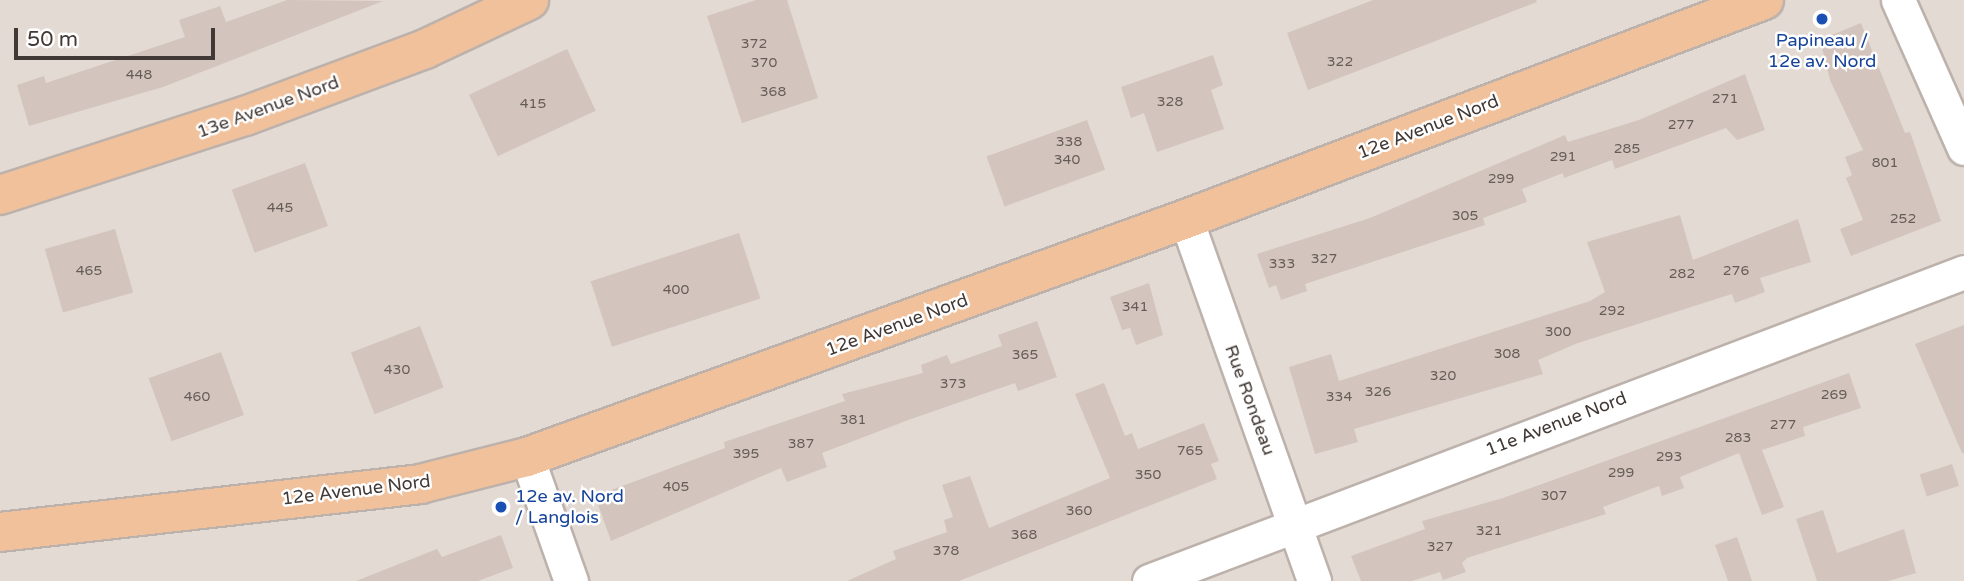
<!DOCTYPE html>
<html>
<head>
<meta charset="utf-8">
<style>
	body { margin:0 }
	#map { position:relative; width:1964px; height:581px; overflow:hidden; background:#f0e9e5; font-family:"Varela Round",sans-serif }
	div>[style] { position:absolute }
	.residential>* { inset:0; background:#e3dad3; transform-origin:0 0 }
	.building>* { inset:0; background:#d3c5be; transform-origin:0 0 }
	.roads { filter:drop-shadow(2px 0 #bdb2ab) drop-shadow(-2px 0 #bdb2ab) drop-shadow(0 2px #bdb2ab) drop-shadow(0 -2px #bdb2ab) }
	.minor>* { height:33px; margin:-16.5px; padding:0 16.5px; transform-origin:16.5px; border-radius:16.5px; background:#fff }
	.major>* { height:38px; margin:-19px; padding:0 19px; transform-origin:19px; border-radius:19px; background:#f1c19c }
	.dots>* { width:19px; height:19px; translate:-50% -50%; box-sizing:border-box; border:4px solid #fff; border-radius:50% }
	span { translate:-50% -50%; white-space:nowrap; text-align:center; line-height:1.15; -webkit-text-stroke:5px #fff; paint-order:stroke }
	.number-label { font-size:14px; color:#665c57 }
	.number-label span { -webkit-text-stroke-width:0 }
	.transit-label { font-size:18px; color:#164399 }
	.left { translate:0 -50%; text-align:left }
	.street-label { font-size:18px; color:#413935 }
	.scale { position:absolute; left:14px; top:28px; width:201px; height:32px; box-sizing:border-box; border:4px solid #413935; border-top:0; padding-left:9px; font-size:21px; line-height:24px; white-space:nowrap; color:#413935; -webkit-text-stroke:5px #fff; paint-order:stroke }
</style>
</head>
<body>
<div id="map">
	<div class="residential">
		<i style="left:0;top:0;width:1964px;height:581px"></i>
	</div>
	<div class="building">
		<i style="clip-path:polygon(287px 0,383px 1px,163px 87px,29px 126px,17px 85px,44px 76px,46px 83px,185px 37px,179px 20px,220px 6px,226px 22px)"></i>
		<i style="clip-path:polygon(756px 0,787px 0,818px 98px,742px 123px,707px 16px)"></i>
		<i style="clip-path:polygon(1373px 0,1536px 0,1537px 2px,1308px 90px,1287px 33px)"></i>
		<i style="clip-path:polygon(1861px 23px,1905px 133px,1910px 132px,1941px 221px,1851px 256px,1840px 229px,1863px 220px,1846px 178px,1852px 175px,1845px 157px,1863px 150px,1830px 80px,1820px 40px)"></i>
		<i style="left:567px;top:49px;width:68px;height:108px;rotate:65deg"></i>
		<i style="clip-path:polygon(1213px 55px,1223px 85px,1211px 90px,1224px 129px,1157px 152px,1144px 113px,1131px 118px,1121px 87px)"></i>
		<i style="clip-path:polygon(1745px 74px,1765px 130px,1737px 140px,1726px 128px,1615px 169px,1612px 160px,1564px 178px,1563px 173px,1522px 189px,1527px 202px,1483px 218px,1485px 225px,1305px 284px,1307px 291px,1281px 300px,1276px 285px,1269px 288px,1257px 254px,1370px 218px,1565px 135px,1568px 142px,1639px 120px)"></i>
		<i style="left:1087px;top:120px;width:53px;height:107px;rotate:70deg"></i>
		<i style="left:305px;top:163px;width:67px;height:78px;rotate:70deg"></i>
		<i style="clip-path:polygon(1680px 215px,1693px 260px,1798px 219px,1811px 262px,1760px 278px,1765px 292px,1735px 303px,1732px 294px,1578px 343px,1538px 360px,1543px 374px,1354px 429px,1358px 442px,1315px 454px,1289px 367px,1331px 354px,1339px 381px,1590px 301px,1605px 292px,1587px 242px)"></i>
		<i style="left:115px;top:229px;width:66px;height:73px;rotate:74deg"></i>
		<i style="left:739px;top:233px;width:69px;height:156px;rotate:72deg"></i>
		<i style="clip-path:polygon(1149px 283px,1163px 335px,1136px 345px,1130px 328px,1122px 330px,1110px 297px)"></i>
		<i style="clip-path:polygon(1037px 321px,1057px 377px,1018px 391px,1015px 383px,911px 419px,822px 453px,827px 467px,787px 482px,781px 468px,611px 541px,595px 496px,725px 448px,724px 442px,845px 401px,842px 394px,923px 373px,921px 365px,947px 355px,951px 364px,1002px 346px,998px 335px)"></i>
		<i style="clip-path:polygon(1964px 325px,1964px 453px,1962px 453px,1915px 344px)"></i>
		<i style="left:420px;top:326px;width:66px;height:74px;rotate:69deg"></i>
		<i style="left:221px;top:352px;width:67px;height:77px;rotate:70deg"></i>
		<i style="clip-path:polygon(1849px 373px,1861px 408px,1803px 427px,1805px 436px,1762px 450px,1784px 507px,1762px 515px,1739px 453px,1680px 477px,1684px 488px,1662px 496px,1659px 486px,1603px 507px,1606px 514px,1467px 558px,1462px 563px,1466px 572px,1443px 580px,1440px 572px,1412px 581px,1361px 581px,1351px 556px,1425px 529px,1422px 521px,1503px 498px)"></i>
		<i style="clip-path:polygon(1104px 383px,1125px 436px,1132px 433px,1138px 449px,1204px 423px,1219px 461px,1211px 464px,1217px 479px,959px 581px,847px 581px,896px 559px,893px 551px,947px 532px,944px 520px,953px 517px,942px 485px,970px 476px,989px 528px,1110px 478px,1075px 394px)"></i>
		<i style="left:1952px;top:464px;width:23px;height:34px;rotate:72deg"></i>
		<i style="clip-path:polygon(1823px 510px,1837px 553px,1904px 529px,1916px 573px,1888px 581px,1817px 581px,1796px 519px)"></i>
		<i style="clip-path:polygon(501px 535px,513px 568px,478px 581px,356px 581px,437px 549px,442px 557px)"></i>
		<i style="clip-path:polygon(1737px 537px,1752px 581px,1728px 581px,1715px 545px)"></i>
	</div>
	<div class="roads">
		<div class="minor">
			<i style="left:1898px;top:0;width:162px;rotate:66deg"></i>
			<i style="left:1186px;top:219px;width:384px;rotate:70.5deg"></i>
			<i style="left:527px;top:457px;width:132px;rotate:70.5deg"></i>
			<i style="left:1149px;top:581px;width:872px;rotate:-20.76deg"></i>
		</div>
		<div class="major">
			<i style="left:0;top:195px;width:257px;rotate:-17.9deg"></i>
			<i style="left:245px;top:116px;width:192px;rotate:-20.4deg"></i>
			<i style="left:425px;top:49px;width:115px;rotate:-25.2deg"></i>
			<i style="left:0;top:532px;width:423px;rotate:-6.5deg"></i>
			<i style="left:420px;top:484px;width:110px;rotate:-14.2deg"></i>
			<i style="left:527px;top:457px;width:701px;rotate:-19.86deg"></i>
			<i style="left:1186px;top:219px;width:618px;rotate:-20.75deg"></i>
		</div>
	</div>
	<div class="dots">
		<i style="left:1822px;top:19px;background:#1a4fb4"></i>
		<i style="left:501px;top:507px;background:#1a4fb4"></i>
	</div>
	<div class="number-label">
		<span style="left:754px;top:44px">372</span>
		<span style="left:1340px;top:62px">322</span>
		<span style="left:764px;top:63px">370</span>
		<span style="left:139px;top:75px">448</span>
		<span style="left:773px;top:92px">368</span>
		<span style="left:1725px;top:99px">271</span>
		<span style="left:1170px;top:102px">328</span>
		<span style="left:533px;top:104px">415</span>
		<span style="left:1681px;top:125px">277</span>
		<span style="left:1069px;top:142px">338</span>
		<span style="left:1627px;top:149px">285</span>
		<span style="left:1563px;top:157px">291</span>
		<span style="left:1067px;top:160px">340</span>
		<span style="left:1885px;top:163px">801</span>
		<span style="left:1501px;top:179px">299</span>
		<span style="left:280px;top:208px">445</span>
		<span style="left:1465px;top:216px">305</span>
		<span style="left:1903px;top:219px">252</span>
		<span style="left:1324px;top:259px">327</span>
		<span style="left:1282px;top:264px">333</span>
		<span style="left:89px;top:271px">465</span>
		<span style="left:1736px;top:271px">276</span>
		<span style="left:1682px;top:274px">282</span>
		<span style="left:676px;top:290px">400</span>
		<span style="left:1135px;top:307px">341</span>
		<span style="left:1612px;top:311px">292</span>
		<span style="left:1558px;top:332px">300</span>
		<span style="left:1507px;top:354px">308</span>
		<span style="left:1025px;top:355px">365</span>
		<span style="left:397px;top:370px">430</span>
		<span style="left:1443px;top:376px">320</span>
		<span style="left:953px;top:384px">373</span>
		<span style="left:1378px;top:392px">326</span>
		<span style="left:1834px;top:395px">269</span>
		<span style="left:197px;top:397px">460</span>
		<span style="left:1339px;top:397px">334</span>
		<span style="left:853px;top:420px">381</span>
		<span style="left:1783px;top:425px">277</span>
		<span style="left:1738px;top:438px">283</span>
		<span style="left:801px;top:444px">387</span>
		<span style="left:1190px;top:451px">765</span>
		<span style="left:746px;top:454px">395</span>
		<span style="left:1669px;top:457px">293</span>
		<span style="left:1621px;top:473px">299</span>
		<span style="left:1148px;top:475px">350</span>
		<span style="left:676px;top:487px">405</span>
		<span style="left:1554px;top:496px">307</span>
		<span style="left:1079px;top:511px">360</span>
		<span style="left:1489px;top:531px">321</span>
		<span style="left:1024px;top:535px">368</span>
		<span style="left:1440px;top:547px">327</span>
		<span style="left:946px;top:551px">378</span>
	</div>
	<div class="transit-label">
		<span style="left:1822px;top:51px">Papineau /<br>12e av. Nord</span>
		<span class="left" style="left:515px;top:507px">12e av. Nord<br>/ Langlois</span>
	</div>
	<div class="street-label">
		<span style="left:268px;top:107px;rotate:-20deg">13e Avenue Nord</span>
		<span style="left:1428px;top:127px;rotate:-21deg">12e Avenue Nord</span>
		<span style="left:897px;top:325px;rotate:-20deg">12e Avenue Nord</span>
		<span style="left:1250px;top:400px;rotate:70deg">Rue Rondeau</span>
		<span style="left:1556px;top:424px;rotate:-21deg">11e Avenue Nord</span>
		<span style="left:356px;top:490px;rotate:-7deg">12e Avenue Nord</span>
	</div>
	<div class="scale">50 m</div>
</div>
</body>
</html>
